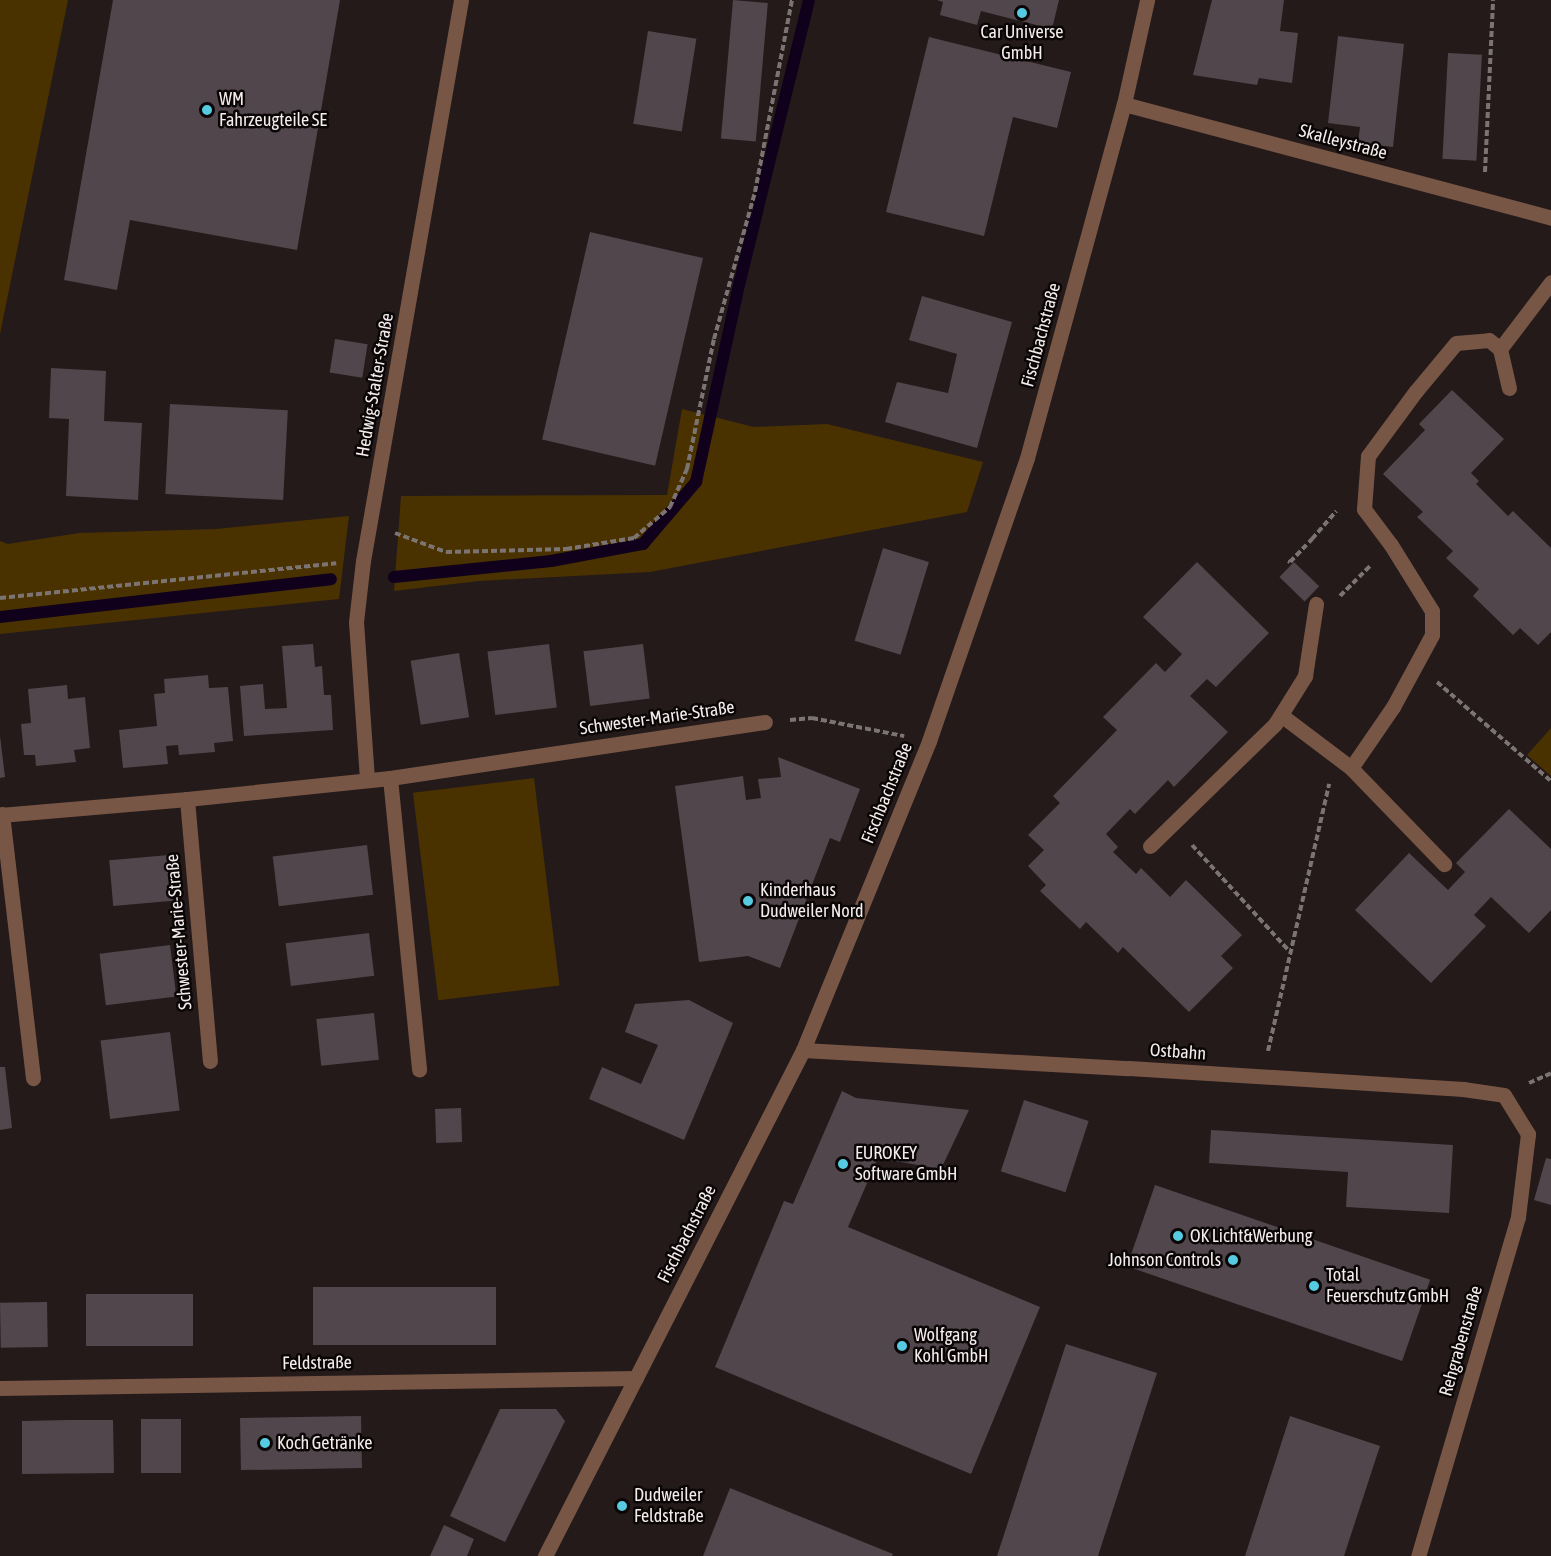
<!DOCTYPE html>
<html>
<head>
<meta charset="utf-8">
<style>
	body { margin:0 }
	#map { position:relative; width:1551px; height:1556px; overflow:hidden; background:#241a1a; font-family:"Asap Condensed",sans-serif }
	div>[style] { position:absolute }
	.green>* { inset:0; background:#4a3200; transform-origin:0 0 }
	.stream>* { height:12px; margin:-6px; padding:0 6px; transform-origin:6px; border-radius:6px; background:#10001c }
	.building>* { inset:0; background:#50464c; transform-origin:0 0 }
	.path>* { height:4px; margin-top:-2px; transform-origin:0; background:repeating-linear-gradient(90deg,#7c7373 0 6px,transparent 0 9px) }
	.service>* { height:15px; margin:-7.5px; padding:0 7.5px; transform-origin:7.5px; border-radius:7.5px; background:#785645 }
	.minor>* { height:15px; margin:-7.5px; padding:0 7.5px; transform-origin:7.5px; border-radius:7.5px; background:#785645 }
	.tertiary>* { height:15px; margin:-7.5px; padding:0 7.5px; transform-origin:7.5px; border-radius:7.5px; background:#785645 }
	.dots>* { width:16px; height:16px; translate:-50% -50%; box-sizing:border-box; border:3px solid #0a0606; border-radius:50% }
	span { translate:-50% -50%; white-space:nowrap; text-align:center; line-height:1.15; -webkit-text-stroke:5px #0a0606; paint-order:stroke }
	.poi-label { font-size:18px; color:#f5eded }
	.left { translate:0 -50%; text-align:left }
	.right { translate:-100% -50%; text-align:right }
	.street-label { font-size:18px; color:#f5eded }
</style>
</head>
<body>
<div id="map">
	<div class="green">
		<i style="clip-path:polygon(0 0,68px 0,0 334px)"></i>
		<i style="clip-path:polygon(682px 409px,754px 427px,827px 424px,983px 462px,967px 512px,650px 572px,479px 581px,394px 591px,401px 496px,667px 495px)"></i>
		<i style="clip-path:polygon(349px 516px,339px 599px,0 634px,0 541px,8px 544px,79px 533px,216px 529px)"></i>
		<i style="clip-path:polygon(1551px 728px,1551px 776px,1527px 755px)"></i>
		<i style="left:534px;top:778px;width:209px;height:122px;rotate:83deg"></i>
	</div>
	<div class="stream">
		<i style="left:394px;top:577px;width:158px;rotate:-5.8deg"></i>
		<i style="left:551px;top:561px;width:94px;rotate:-10.5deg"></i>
		<i style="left:643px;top:544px;width:82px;rotate:-49.5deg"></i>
		<i style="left:696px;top:482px;width:206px;rotate:-77.7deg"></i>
		<i style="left:740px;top:281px;width:289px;rotate:-76.2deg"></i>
		<i style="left:0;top:617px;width:333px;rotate:-6.5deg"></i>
	</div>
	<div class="building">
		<i style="clip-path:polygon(113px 0,340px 0,297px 250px,130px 220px,117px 290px,64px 280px)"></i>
		<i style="left:733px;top:0;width:35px;height:139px;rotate:5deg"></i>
		<i style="clip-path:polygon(937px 0,1059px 0,1052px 29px,981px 11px,977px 25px,940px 15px,943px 2px)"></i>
		<i style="clip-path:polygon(1212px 0,1284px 0,1280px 31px,1298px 33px,1292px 83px,1259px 78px,1257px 85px,1193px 75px)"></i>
		<i style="left:648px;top:31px;width:49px;height:94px;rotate:9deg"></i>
		<i style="clip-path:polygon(1338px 36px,1404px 44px,1393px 147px,1358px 143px,1360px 127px,1328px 123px)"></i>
		<i style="clip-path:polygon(929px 37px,1071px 72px,1057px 128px,1013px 117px,984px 236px,886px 212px)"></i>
		<i style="left:1448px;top:53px;width:34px;height:106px;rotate:3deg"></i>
		<i style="left:590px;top:232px;width:116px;height:213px;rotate:13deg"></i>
		<i style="clip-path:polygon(922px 296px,1012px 322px,977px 448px,885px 422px,897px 382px,948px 393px,957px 354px,909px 340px)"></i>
		<i style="left:335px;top:339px;width:33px;height:34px;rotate:9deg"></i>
		<i style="clip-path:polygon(51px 368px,106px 371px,104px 421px,142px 423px,138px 500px,66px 496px,69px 419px,49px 418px)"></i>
		<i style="clip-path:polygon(1452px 390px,1504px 439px,1471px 473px,1479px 481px,1476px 484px,1508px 516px,1513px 511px,1551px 548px,1551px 632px,1538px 645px,1520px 628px,1513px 635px,1473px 596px,1479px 589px,1446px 558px,1453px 551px,1417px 517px,1423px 512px,1383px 474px,1425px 430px,1419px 424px)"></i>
		<i style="left:170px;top:404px;width:118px;height:90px;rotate:3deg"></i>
		<i style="left:883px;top:548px;width:48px;height:97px;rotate:17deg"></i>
		<i style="clip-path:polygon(1197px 562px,1269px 633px,1216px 687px,1207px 679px,1190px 696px,1228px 732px,1174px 787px,1168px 780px,1135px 814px,1130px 809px,1106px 834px,1118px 847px,1113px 852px,1136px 874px,1141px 868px,1170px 897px,1186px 880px,1242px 935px,1221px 956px,1233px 968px,1189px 1012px,1123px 947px,1118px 953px,1086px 922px,1080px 929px,1040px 891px,1046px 885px,1028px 866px,1044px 850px,1028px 835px,1060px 803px,1053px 796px,1117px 730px,1103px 717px,1156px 663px,1165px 672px,1182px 654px,1143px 617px)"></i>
		<i style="left:1294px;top:562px;width:35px;height:21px;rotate:44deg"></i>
		<i style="clip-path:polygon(313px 644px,315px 667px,322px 666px,324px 695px,331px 695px,333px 730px,244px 736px,240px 686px,263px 684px,265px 709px,287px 708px,282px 646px)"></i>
		<i style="left:549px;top:644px;width:64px;height:62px;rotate:83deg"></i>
		<i style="left:643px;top:644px;width:55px;height:60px;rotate:83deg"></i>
		<i style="left:459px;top:653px;width:65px;height:49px;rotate:81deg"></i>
		<i style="clip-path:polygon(208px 675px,209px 688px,228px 687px,233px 741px,214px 743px,215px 752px,179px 755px,178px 745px,166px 746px,168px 764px,123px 768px,119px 730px,157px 726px,154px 694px,165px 693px,164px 679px)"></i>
		<i style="clip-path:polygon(67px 685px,68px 699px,85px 697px,90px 748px,74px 750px,76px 762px,36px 766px,35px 755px,24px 755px,21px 724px,31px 723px,28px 689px)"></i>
		<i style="clip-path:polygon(0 736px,5px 777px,0 778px)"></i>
		<i style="clip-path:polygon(778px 757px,860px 789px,840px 842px,830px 838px,780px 968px,748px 956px,699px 962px,675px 786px,743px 776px,746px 800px,761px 798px,758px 779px,781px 777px)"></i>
		<i style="clip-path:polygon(1509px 809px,1551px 849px,1551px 910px,1529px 933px,1491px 897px,1474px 915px,1486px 926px,1431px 983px,1355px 910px,1409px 853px,1448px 890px,1465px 872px,1456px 863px)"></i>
		<i style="left:367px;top:845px;width:50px;height:95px;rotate:83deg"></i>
		<i style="left:169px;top:855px;width:46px;height:60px;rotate:85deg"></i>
		<i style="left:369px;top:933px;width:43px;height:84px;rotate:83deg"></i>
		<i style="left:170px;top:945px;width:52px;height:71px;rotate:83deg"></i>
		<i style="clip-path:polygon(689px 1000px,733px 1023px,684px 1140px,589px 1099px,602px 1067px,641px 1084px,658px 1045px,625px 1032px,635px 1004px)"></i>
		<i style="left:374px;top:1013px;width:47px;height:58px;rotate:84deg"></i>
		<i style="left:170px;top:1032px;width:79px;height:70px;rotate:83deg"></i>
		<i style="clip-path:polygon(0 1067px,5px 1067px,12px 1128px,0 1130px)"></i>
		<i style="clip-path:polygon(842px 1091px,856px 1098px,969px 1110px,941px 1169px,878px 1158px,848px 1227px,1040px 1307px,971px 1474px,715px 1367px,784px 1201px,793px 1204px)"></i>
		<i style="left:1024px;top:1100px;width:68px;height:75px;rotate:18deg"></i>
		<i style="left:461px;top:1108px;width:34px;height:26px;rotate:88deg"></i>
		<i style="clip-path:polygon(1211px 1130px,1453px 1145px,1449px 1213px,1346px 1207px,1348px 1172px,1209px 1163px)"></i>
		<i style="clip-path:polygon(1546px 1158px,1551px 1159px,1551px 1205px,1534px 1200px)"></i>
		<i style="left:1155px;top:1185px;width:291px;height:86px;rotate:19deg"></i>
		<i style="left:496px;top:1287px;width:58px;height:183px;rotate:90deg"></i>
		<i style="left:86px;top:1294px;width:107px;height:52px"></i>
		<i style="left:47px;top:1302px;width:45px;height:47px;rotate:89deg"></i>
		<i style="clip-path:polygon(1066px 1344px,1157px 1373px,1098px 1556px,997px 1556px)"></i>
		<i style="clip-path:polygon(500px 1409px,556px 1409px,565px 1421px,505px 1542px,450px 1516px)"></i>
		<i style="left:361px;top:1416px;width:52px;height:121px;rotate:89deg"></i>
		<i style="clip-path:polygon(1290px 1416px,1380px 1446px,1344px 1556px,1245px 1556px)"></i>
		<i style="left:141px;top:1419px;width:40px;height:54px"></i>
		<i style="clip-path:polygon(68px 1420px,113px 1420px,114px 1473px,22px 1474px,22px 1421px)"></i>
		<i style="clip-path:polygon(730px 1488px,893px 1554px,892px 1556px,703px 1556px)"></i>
		<i style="clip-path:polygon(444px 1525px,474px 1539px,467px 1556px,430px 1556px)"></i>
	</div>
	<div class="path">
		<i style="left:1485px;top:172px;width:172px;rotate:-87.3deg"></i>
		<i style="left:395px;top:533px;width:54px;rotate:20.4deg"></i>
		<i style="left:446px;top:552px;width:120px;rotate:-1.4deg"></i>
		<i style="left:566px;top:549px;width:69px;rotate:-9.2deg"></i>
		<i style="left:634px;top:538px;width:48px;rotate:-40.7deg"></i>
		<i style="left:670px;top:507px;width:42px;rotate:-65.9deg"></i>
		<i style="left:687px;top:469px;width:133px;rotate:-78.3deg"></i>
		<i style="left:714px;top:339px;width:153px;rotate:-74.4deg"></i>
		<i style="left:755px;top:192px;width:196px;rotate:-79.1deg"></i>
		<i style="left:1288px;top:561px;width:2px;rotate:27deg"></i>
		<i style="left:1290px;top:562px;width:32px;rotate:-46deg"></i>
		<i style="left:1312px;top:539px;width:37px;rotate:-49deg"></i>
		<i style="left:1340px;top:596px;width:44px;rotate:-45deg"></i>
		<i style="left:0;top:598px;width:338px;rotate:-5.9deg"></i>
		<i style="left:1437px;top:682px;width:151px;rotate:41deg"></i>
		<i style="left:790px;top:720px;width:22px;rotate:-5deg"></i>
		<i style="left:812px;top:718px;width:94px;rotate:11.1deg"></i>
		<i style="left:1192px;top:845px;width:144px;rotate:47.5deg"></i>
		<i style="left:1268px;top:1051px;width:274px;rotate:-77.1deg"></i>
		<i style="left:1529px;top:1083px;width:24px;rotate:-24deg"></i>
	</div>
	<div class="service">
		<i style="left:1500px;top:349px;width:84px;rotate:-52.7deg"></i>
		<i style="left:1281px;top:715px;width:88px;rotate:37.1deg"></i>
		<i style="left:1351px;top:768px;width:134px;rotate:45.9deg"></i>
		<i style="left:1351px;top:768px;width:74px;rotate:-55.5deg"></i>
		<i style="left:1393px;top:707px;width:82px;rotate:-61.6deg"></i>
		<i style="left:1432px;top:635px;width:24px;rotate:-90deg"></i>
		<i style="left:1432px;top:611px;width:78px;rotate:-121.8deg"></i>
		<i style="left:1391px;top:545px;width:45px;rotate:-126.9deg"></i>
		<i style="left:1364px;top:509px;width:53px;rotate:-85.7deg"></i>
		<i style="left:1368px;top:456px;width:81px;rotate:-53.6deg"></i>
		<i style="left:1416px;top:391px;width:62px;rotate:-50.2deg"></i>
		<i style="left:1456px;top:343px;width:33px;rotate:-5deg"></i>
		<i style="left:1489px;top:340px;width:14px;rotate:39deg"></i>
		<i style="left:1500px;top:349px;width:40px;rotate:77deg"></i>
		<i style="left:1150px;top:846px;width:175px;rotate:-44.3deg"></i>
		<i style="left:1275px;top:724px;width:57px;rotate:-58deg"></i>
		<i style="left:1305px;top:676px;width:73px;rotate:-81.3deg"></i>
	</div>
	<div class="minor">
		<i style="left:1124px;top:104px;width:442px;rotate:14.9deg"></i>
		<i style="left:390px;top:778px;width:293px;rotate:84.3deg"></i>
		<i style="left:367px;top:779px;width:157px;rotate:-94deg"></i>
		<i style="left:356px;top:622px;width:61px;rotate:-83.5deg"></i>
		<i style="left:363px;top:561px;width:569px;rotate:-80.09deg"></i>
		<i style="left:187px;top:799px;width:263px;rotate:85deg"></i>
		<i style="left:2px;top:814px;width:266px;rotate:83.3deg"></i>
		<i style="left:0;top:815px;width:188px;rotate:-4.9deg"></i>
		<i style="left:187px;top:799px;width:204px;rotate:-5.9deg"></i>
		<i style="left:390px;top:778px;width:379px;rotate:-8.5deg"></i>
		<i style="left:803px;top:1050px;width:326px;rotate:3.2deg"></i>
		<i style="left:1129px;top:1068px;width:335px;rotate:3.6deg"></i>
		<i style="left:1463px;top:1089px;width:41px;rotate:8.3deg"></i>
		<i style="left:1504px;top:1095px;width:46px;rotate:58.4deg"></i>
		<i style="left:1528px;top:1134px;width:84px;rotate:96.9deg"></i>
		<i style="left:1518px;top:1217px;width:353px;rotate:106.4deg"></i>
		<i style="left:0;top:1388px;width:636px;rotate:-0.9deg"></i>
	</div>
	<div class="tertiary">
		<i style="left:545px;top:1556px;width:568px;rotate:-62.98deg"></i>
		<i style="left:803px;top:1050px;width:334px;rotate:-67.8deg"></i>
		<i style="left:929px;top:741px;width:299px;rotate:-70.9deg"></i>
		<i style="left:1027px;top:458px;width:367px;rotate:-74.7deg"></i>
		<i style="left:1124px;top:104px;width:107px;rotate:-77.5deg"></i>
	</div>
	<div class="dots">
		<i style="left:1022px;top:13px;background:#55cae0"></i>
		<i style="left:207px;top:110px;background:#55cae0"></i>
		<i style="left:748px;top:901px;background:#55cae0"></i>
		<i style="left:843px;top:1164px;background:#55cae0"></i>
		<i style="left:1178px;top:1236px;background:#55cae0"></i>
		<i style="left:1233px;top:1260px;background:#55cae0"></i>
		<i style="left:1314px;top:1286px;background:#55cae0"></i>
		<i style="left:902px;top:1346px;background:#55cae0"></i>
		<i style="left:265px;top:1443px;background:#55cae0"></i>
		<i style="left:622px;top:1506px;background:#55cae0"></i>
	</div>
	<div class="poi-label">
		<span style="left:1022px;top:43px">Car Universe<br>GmbH</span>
		<span class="left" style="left:219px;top:110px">WM<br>Fahrzeugteile SE</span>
		<span class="left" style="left:760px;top:901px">Kinderhaus<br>Dudweiler Nord</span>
		<span class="left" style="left:855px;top:1164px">EUROKEY<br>Software GmbH</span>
		<span class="left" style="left:1190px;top:1236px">OK Licht&amp;Werbung</span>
		<span class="right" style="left:1221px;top:1260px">Johnson Controls</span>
		<span class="left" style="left:1326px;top:1286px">Total<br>Feuerschutz GmbH</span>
		<span class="left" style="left:914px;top:1346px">Wolfgang<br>Kohl GmbH</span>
		<span class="left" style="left:277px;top:1443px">Koch Getränke</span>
		<span class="left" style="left:634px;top:1506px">Dudweiler<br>Feldstraße</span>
	</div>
	<div class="street-label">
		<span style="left:1343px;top:142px;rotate:15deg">Skalleystraße</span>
		<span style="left:1041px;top:335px;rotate:-75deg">Fischbachstraße</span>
		<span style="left:375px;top:385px;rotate:-80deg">Hedwig-Stalter-Straße</span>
		<span style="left:657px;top:718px;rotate:-8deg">Schwester-Marie-Straße</span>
		<span style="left:887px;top:793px;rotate:-68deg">Fischbachstraße</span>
		<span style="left:179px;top:932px;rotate:-95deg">Schwester-Marie-Straße</span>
		<span style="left:1178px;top:1052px;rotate:4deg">Ostbahn</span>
		<span style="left:687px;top:1234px;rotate:-63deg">Fischbachstraße</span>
		<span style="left:1461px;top:1341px;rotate:-74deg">Rehgrabenstraße</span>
		<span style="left:317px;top:1363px;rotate:-1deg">Feldstraße</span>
	</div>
</div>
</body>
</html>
